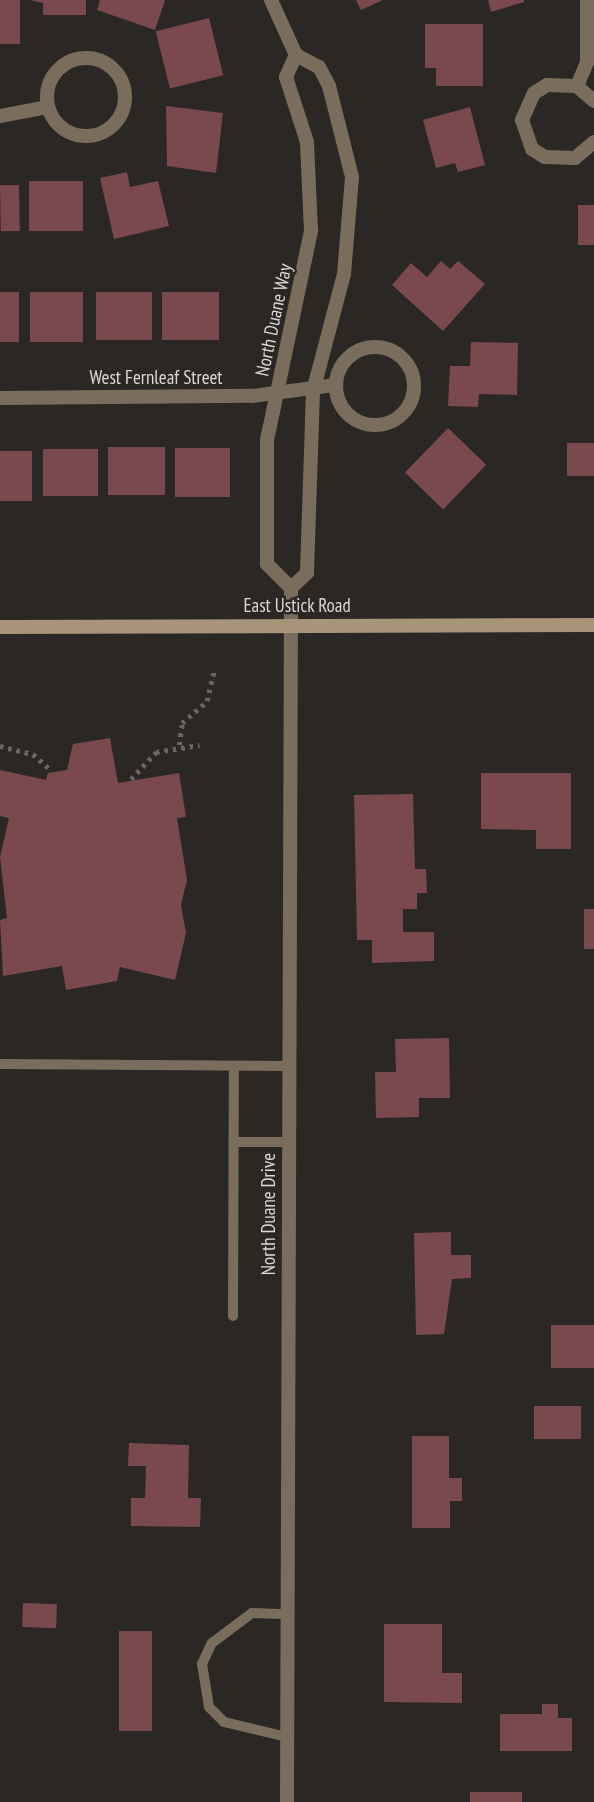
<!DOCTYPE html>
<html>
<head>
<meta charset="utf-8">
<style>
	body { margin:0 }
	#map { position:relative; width:594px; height:1802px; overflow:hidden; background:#2b2725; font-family:"PT Sans Narrow",sans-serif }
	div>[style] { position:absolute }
	.building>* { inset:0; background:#79494e; transform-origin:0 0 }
	.path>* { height:4.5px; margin-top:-2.25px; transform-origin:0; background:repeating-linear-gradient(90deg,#696564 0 3.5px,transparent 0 8.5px) }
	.service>* { height:10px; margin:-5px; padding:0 5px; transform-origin:5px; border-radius:5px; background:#7a6d5c }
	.minor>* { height:14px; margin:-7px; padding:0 7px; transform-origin:7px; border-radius:7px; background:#7a6d5c }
	.minor>.ring { margin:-7px; padding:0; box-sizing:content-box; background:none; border:14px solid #7a6d5c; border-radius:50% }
	.secondary>* { height:14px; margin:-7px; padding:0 7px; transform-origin:7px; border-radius:7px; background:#a89479 }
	span { translate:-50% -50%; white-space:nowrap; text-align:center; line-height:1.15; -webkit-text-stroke:5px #2b2725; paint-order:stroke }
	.street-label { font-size:19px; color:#dbd8d7 }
</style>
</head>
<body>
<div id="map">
	<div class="building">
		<i style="left:0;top:0;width:20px;height:44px"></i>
		<i style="clip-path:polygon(30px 0,86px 0,86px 15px,43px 15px,43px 3px)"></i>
		<i style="clip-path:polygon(100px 0,165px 0,155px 30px,97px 10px)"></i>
		<i style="clip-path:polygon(356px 0,383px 0,361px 10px)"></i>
		<i style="clip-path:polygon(488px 0,524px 0,524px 2px,491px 12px)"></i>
		<i style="left:209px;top:18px;width:59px;height:55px;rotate:76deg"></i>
		<i style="clip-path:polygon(425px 24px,483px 24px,483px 86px,436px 86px,436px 68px,425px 68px)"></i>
		<i style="clip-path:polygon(166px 106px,223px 113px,216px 173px,167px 166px)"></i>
		<i style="clip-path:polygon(470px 107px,485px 165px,458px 172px,455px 163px,436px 168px,423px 120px)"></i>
		<i style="clip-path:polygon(127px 172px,130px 187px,158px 181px,169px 226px,114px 239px,100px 178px)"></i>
		<i style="left:29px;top:181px;width:54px;height:50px"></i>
		<i style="left:19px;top:185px;width:46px;height:19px;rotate:89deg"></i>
		<i style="left:578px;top:205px;width:16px;height:40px"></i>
		<i style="clip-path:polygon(441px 261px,450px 269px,458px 261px,485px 284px,443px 331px,392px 285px,411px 263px,427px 277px)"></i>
		<i style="left:0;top:292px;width:19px;height:50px"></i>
		<i style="left:30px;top:292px;width:53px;height:50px"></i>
		<i style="left:96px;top:292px;width:56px;height:48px"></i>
		<i style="left:162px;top:292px;width:57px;height:48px"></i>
		<i style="clip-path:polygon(471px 342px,518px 343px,517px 395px,479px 394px,478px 407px,448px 406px,450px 366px,470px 366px)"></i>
		<i style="left:448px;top:428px;width:53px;height:62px;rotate:44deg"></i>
		<i style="left:567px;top:443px;width:27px;height:33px"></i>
		<i style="left:108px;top:447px;width:57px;height:48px"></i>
		<i style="left:175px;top:448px;width:55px;height:49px"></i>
		<i style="left:43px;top:449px;width:55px;height:47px"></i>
		<i style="left:0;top:451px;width:32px;height:50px"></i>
		<i style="clip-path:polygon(110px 738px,118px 783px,179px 773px,186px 817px,177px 818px,187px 880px,181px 905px,186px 933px,175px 980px,120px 967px,117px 981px,66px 990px,62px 966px,3px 976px,0 920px,7px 918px,0 857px,9px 818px,0 816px,0 770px,46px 780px,48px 773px,67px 770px,73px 744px)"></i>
		<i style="clip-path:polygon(481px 773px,571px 773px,571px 849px,536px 849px,536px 830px,481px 829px)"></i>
		<i style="clip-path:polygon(413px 794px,415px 869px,426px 869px,427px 893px,417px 893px,417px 909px,403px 909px,403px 932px,434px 932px,434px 961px,372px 963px,372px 940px,357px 940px,354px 795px)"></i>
		<i style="left:584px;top:909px;width:10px;height:40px"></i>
		<i style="clip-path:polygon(449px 1038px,450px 1098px,419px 1098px,419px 1117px,376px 1118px,375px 1072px,396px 1072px,395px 1039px)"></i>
		<i style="clip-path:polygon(451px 1232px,451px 1255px,471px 1255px,471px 1278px,452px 1279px,444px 1334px,416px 1335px,414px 1233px)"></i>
		<i style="left:551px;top:1325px;width:43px;height:43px"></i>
		<i style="left:534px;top:1406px;width:47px;height:33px"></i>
		<i style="clip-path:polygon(412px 1436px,449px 1436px,449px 1478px,462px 1478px,462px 1501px,450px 1501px,450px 1528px,412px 1528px)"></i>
		<i style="clip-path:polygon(129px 1443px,189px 1445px,188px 1498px,201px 1498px,200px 1527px,131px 1526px,131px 1498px,145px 1498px,146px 1466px,128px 1466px)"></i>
		<i style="left:23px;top:1603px;width:34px;height:24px;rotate:2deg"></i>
		<i style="clip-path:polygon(384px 1624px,442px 1624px,442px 1673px,462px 1673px,462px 1703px,384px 1702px)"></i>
		<i style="left:119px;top:1631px;width:33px;height:100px"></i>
		<i style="clip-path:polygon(542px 1704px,558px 1704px,558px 1718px,572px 1718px,572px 1751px,500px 1751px,500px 1714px,542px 1714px)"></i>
		<i style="left:470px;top:1792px;width:52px;height:10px"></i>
	</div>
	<div class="path">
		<i style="left:179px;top:745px;width:22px;rotate:-82deg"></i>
		<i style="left:182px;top:723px;width:33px;rotate:-41deg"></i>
		<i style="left:207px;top:701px;width:31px;rotate:-77deg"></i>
		<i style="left:0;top:746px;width:34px;rotate:14deg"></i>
		<i style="left:33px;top:754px;width:24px;rotate:42deg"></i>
		<i style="left:131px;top:779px;width:37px;rotate:-47deg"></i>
		<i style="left:156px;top:752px;width:44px;rotate:-9.2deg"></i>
	</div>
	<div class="service">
		<i style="left:0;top:1064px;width:289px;rotate:0.4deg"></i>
		<i style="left:234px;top:1142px;width:55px"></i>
		<i style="left:233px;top:1316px;width:250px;rotate:-89.8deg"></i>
		<i style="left:287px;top:1737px;width:65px;rotate:-166.6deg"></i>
		<i style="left:224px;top:1722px;width:21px;rotate:-135deg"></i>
		<i style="left:209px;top:1707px;width:44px;rotate:-99.2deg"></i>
		<i style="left:202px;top:1664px;width:23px;rotate:-65deg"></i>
		<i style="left:212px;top:1643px;width:50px;rotate:-36.9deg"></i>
		<i style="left:252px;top:1613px;width:35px;rotate:2deg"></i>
	</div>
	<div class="minor">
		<i style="left:271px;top:0;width:60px;rotate:65.6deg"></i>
		<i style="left:296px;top:55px;width:26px;rotate:28deg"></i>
		<i style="left:319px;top:67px;width:21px;rotate:62deg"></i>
		<i style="left:329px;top:86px;width:94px;rotate:75.8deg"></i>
		<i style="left:352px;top:177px;width:97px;rotate:94.7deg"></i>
		<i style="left:344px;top:274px;width:121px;rotate:104.8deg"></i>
		<i style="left:313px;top:391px;width:182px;rotate:91.9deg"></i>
		<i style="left:307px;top:573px;width:22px;rotate:137deg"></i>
		<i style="left:291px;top:588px;width:34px;rotate:-135deg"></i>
		<i style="left:267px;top:564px;width:124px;rotate:-90deg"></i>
		<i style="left:267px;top:440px;width:214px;rotate:-78.1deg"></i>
		<i style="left:311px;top:231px;width:89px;rotate:-92.6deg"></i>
		<i style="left:307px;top:142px;width:68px;rotate:-107.9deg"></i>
		<i style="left:286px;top:77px;width:24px;rotate:-66deg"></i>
		<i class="ring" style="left:47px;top:58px;width:64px;height:64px"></i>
		<i style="left:577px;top:86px;width:26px;rotate:-67deg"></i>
		<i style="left:587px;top:62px;width:62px;rotate:-90deg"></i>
		<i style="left:594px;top:101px;width:23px;rotate:-139deg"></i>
		<i style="left:577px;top:86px;width:30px;rotate:-178deg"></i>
		<i style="left:547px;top:85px;width:15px;rotate:148deg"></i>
		<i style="left:534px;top:93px;width:30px;rotate:114deg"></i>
		<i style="left:522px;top:120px;width:31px;rotate:71deg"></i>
		<i style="left:532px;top:149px;width:15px;rotate:32deg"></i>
		<i style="left:545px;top:157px;width:30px;rotate:2deg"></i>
		<i style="left:575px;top:158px;width:25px;rotate:-40deg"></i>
		<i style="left:0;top:116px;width:49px;rotate:-10.6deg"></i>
		<i class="ring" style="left:336px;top:347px;width:64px;height:64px"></i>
		<i style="left:0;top:398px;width:252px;rotate:-0.5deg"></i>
		<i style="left:252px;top:396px;width:85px;rotate:-7.5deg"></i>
		<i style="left:287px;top:1802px;width:1214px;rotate:-89.81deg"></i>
	</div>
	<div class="secondary">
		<i style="left:0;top:627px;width:594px;rotate:-0.19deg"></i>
	</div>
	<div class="street-label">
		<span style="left:274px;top:320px;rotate:-78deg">North Duane Way</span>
		<span style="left:156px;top:378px">West Fernleaf Street</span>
		<span style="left:297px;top:606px">East Ustick Road</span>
		<span style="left:269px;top:1214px;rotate:-90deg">North Duane Drive</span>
	</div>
</div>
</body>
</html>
